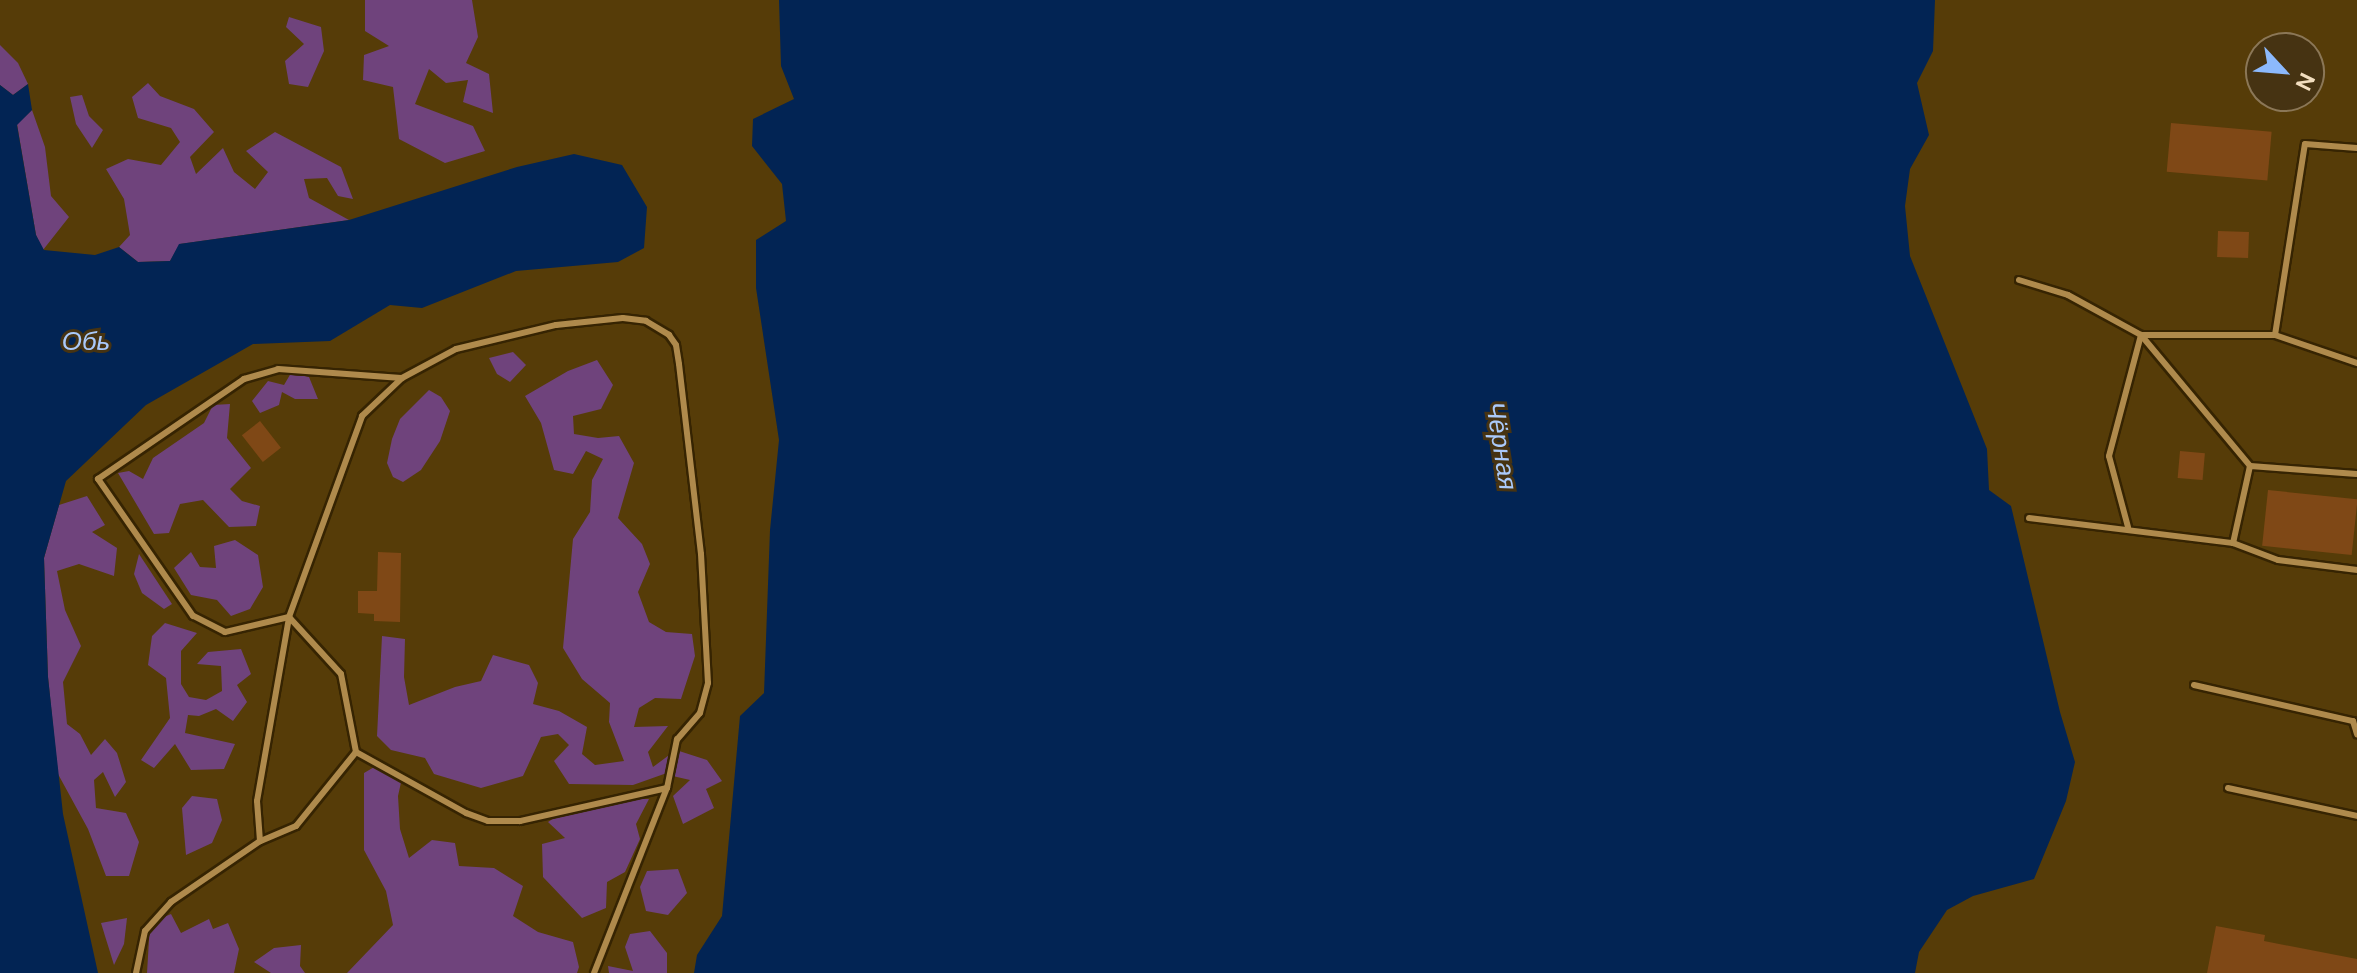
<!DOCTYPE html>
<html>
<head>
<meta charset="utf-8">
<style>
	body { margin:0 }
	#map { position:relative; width:2357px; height:973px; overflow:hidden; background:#563c08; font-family:"DM Sans",sans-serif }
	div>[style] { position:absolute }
	.green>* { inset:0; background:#6f437c }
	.water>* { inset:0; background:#022454 }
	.building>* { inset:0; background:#7f4816; transform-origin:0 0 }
	.roads { filter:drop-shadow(2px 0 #362402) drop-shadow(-2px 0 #362402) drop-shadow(0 2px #362402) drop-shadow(0 -2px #362402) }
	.lane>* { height:6px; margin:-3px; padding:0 3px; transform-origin:3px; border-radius:3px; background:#af8a4c }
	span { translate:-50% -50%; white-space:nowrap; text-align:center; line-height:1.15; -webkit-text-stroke:6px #463312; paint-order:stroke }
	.water-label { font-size:26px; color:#aacafa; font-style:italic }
	.north { position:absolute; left:2245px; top:32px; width:80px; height:80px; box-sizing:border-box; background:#463312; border:2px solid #8b7757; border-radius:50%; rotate:116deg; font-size:22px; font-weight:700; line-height:32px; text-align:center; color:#f2debf }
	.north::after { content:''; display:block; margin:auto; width:28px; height:36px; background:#8cb9fc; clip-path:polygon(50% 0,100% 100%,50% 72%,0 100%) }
</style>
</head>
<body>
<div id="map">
	<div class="green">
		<i style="clip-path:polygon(365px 0,472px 0,478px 37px,466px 63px,489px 74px,493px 113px,463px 102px,468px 80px,446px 83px,429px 69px,415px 104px,473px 126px,485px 151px,445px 163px,399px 139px,393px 87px,363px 80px,364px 55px,389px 46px,365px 31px)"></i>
		<i style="clip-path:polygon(289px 17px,321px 27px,324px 51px,308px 87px,289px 84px,285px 61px,304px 44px,286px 27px)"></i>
		<i style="clip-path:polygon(0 45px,18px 63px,28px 84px,13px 95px,0 85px)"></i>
		<i style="clip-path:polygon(148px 83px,160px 96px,194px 109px,214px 132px,190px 157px,196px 174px,223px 148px,234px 172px,255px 189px,268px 172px,246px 151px,275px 132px,341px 167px,353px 199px,338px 196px,327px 178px,304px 179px,309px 198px,349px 220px,180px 244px,170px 261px,138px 262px,119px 247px,130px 235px,124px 199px,106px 169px,128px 159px,161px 165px,180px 142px,171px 128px,138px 118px,132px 97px)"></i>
		<i style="clip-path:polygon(82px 95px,89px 116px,103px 130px,92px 148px,76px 124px,70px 97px)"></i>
		<i style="clip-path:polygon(32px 110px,45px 147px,51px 196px,69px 217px,43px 250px,36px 235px,17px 124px)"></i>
		<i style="clip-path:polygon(513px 352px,526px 365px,510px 382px,497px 374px,489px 358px)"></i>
		<i style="clip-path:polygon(597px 360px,613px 385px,601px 409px,573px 416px,574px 434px,598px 438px,619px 436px,634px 463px,618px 518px,642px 544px,650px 564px,638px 592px,649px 622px,666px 632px,692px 634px,695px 656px,681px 699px,655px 698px,639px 708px,634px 727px,668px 726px,648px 752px,653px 767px,676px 750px,707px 760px,722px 781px,706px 789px,714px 808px,683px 824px,673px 796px,690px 780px,664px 774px,633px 785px,569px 784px,554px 761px,569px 745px,558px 734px,541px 737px,523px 776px,481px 788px,434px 774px,425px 758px,391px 750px,377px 736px,382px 636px,405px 639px,404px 677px,409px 705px,455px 687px,481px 681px,493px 655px,529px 665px,538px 683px,533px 704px,559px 711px,587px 727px,582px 754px,595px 765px,624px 761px,609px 722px,610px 703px,582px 679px,563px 648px,573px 539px,590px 512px,592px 480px,603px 459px,586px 451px,573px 474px,554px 470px,541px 423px,525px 396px,568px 371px)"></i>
		<i style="clip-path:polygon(291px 373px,309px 377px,318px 399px,295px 399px,282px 392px,279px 405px,260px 413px,252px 401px,268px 381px,284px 385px)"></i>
		<i style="clip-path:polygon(429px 390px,441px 397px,450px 411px,440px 441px,421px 470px,403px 482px,393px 477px,387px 463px,392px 439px,400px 419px)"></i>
		<i style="clip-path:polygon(230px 404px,227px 438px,251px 468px,230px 489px,242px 501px,260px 506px,256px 526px,229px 527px,203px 500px,180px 504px,169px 533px,154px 534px,118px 473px,129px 471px,143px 479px,153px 458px,204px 423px,213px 405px)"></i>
		<i style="clip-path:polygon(87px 496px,105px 525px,92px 532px,117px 548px,114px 576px,79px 564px,57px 571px,65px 610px,81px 646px,63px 682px,67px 724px,80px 734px,91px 755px,105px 739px,117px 753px,126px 782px,115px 797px,103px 772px,94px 780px,96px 808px,126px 813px,139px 842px,129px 876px,106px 876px,88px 829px,58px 774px,48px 677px,44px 558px,59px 505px)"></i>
		<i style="clip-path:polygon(235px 540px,258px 555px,263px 587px,250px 609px,231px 616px,217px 600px,191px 595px,174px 568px,191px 552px,200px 567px,216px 568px,214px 546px)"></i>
		<i style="clip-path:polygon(139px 554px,172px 604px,164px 609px,142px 593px,134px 574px)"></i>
		<i style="clip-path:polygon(165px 623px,197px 633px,181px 651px,181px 684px,189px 697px,206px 700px,222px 691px,221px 666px,197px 664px,208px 652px,241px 649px,251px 674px,237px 685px,247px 702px,233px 721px,216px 709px,199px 716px,188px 715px,185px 733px,235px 744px,224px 769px,191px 770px,175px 744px,154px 768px,141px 760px,170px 718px,166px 678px,148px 665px,152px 636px)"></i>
		<i style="clip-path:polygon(381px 763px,402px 778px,398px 796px,400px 829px,409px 858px,432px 840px,455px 843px,459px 866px,494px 868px,523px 886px,513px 916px,538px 932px,573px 942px,579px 967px,577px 973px,347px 973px,393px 925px,386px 891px,364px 850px,364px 773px)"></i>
		<i style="clip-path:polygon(192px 796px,217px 799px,222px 820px,212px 843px,186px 855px,182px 808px)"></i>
		<i style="clip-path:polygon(618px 799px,649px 799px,636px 824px,640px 839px,625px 872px,607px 882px,606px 908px,582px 918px,543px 877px,542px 844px,565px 838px,548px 822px,566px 810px)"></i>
		<i style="clip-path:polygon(678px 869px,687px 893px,668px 915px,646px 911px,640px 887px,647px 871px)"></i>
		<i style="clip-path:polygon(171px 914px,181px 933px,209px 919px,213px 929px,228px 923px,239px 949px,234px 973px,147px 973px,150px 923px)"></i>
		<i style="clip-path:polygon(127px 918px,124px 944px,114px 965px,101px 923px)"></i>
		<i style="clip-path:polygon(650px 931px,667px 953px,667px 973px,609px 973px,608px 966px,633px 971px,625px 947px,630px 934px)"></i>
		<i style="clip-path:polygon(301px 945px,300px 966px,305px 973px,271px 973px,254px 962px,274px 948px)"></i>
	</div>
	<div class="water">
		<i style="clip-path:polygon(779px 0,1935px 0,1933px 51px,1917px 83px,1929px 135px,1910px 169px,1905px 206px,1910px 256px,1987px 449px,1989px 490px,2011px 506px,2060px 712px,2075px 762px,2066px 801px,2034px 879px,1973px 896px,1947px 910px,1919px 952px,1915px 973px,694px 973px,697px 955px,722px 916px,740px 716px,764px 693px,770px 530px,779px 440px,756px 288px,756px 240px,786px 221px,782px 184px,752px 146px,753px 119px,794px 99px,781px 66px)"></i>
		<i style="clip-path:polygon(28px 84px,32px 110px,17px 125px,36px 235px,44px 250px,95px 255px,119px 247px,138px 262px,170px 261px,179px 244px,349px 220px,517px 167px,574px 154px,622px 165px,647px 207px,644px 248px,618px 262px,516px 271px,422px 308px,390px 305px,330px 341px,253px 344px,146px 405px,66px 481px,44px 558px,48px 677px,63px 814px,98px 973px,0 973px,0 85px,13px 95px)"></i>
	</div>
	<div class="building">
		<i style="left:2171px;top:123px;width:101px;height:49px;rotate:5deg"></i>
		<i style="left:2218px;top:231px;width:31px;height:26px;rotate:2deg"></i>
		<i style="left:260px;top:421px;width:34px;height:23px;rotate:52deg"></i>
		<i style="left:2180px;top:451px;width:25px;height:27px;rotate:5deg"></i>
		<i style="left:2268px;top:490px;width:90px;height:56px;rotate:6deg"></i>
		<i style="clip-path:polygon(378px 552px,401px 553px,400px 622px,374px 621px,374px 614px,358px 613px,358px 591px,377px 591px)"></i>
		<i style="clip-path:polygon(2216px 926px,2265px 935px,2264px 941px,2357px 959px,2357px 973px,2207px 973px)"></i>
	</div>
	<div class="roads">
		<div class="lane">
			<i style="left:2019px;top:280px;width:51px;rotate:17deg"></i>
			<i style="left:2068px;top:295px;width:83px;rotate:28.7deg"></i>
			<i style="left:2141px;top:335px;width:170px;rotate:50.2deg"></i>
			<i style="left:2250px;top:466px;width:79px;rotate:102.4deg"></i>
			<i style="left:2275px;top:335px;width:193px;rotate:-81.1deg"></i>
			<i style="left:2305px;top:144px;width:52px;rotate:4.4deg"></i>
			<i style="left:2250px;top:466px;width:107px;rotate:4.3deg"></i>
			<i style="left:2029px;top:518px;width:206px;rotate:7deg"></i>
			<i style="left:2233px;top:543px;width:48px;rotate:20.7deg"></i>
			<i style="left:2278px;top:560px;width:80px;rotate:7.2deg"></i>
			<i style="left:2128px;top:527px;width:73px;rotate:-105deg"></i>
			<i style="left:2109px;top:456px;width:125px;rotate:-75.2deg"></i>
			<i style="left:2141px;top:335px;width:134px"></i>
			<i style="left:2275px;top:335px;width:87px;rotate:18.9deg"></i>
			<i style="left:289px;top:617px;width:77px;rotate:47.6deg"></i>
			<i style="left:341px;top:674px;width:79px;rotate:79.1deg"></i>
			<i style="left:356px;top:752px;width:95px;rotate:129deg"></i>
			<i style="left:296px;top:826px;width:39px;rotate:157deg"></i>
			<i style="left:260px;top:841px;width:40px;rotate:-94.3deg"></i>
			<i style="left:257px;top:801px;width:187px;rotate:-80.1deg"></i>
			<i style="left:289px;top:617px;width:214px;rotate:-70deg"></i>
			<i style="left:362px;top:416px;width:55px;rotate:-43.5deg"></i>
			<i style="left:402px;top:378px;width:61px;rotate:-28.2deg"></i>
			<i style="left:456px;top:349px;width:103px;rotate:-13.5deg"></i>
			<i style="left:556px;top:325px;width:67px;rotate:-6deg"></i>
			<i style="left:623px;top:318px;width:23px;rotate:7deg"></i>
			<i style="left:646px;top:321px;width:27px;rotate:31deg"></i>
			<i style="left:669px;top:335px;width:12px;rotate:55deg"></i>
			<i style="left:676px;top:345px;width:19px;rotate:81deg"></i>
			<i style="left:679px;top:364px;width:191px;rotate:83.4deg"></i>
			<i style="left:701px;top:554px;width:129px;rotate:86.9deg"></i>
			<i style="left:708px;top:683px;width:31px;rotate:105deg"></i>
			<i style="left:700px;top:713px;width:35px;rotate:131deg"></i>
			<i style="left:677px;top:739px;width:50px;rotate:101.5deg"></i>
			<i style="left:667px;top:788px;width:151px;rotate:167.3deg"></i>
			<i style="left:520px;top:821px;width:32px;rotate:180deg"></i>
			<i style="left:488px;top:821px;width:23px;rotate:-160deg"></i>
			<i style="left:466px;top:813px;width:126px;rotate:-151deg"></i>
			<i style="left:289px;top:617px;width:66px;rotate:166.8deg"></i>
			<i style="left:225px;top:632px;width:36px;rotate:-153deg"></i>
			<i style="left:193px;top:616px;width:167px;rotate:-124.7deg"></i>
			<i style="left:98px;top:479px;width:177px;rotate:-34.4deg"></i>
			<i style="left:244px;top:379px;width:35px;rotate:-16deg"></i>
			<i style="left:278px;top:369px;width:124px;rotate:4.2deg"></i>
			<i style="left:2194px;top:685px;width:163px;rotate:12.8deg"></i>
			<i style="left:2353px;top:721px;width:14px;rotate:73deg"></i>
			<i style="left:2228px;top:788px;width:132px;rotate:12.2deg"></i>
			<i style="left:136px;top:973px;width:43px;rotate:-77.9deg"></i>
			<i style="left:145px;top:931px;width:39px;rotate:-48deg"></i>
			<i style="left:171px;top:902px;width:108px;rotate:-34.4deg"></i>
			<i style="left:594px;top:973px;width:199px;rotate:-68.5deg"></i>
		</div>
	</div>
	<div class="water-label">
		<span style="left:86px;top:342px">Обь</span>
		<span style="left:1501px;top:446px;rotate:81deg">Чёрная</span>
	</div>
	<div class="north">N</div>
</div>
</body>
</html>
